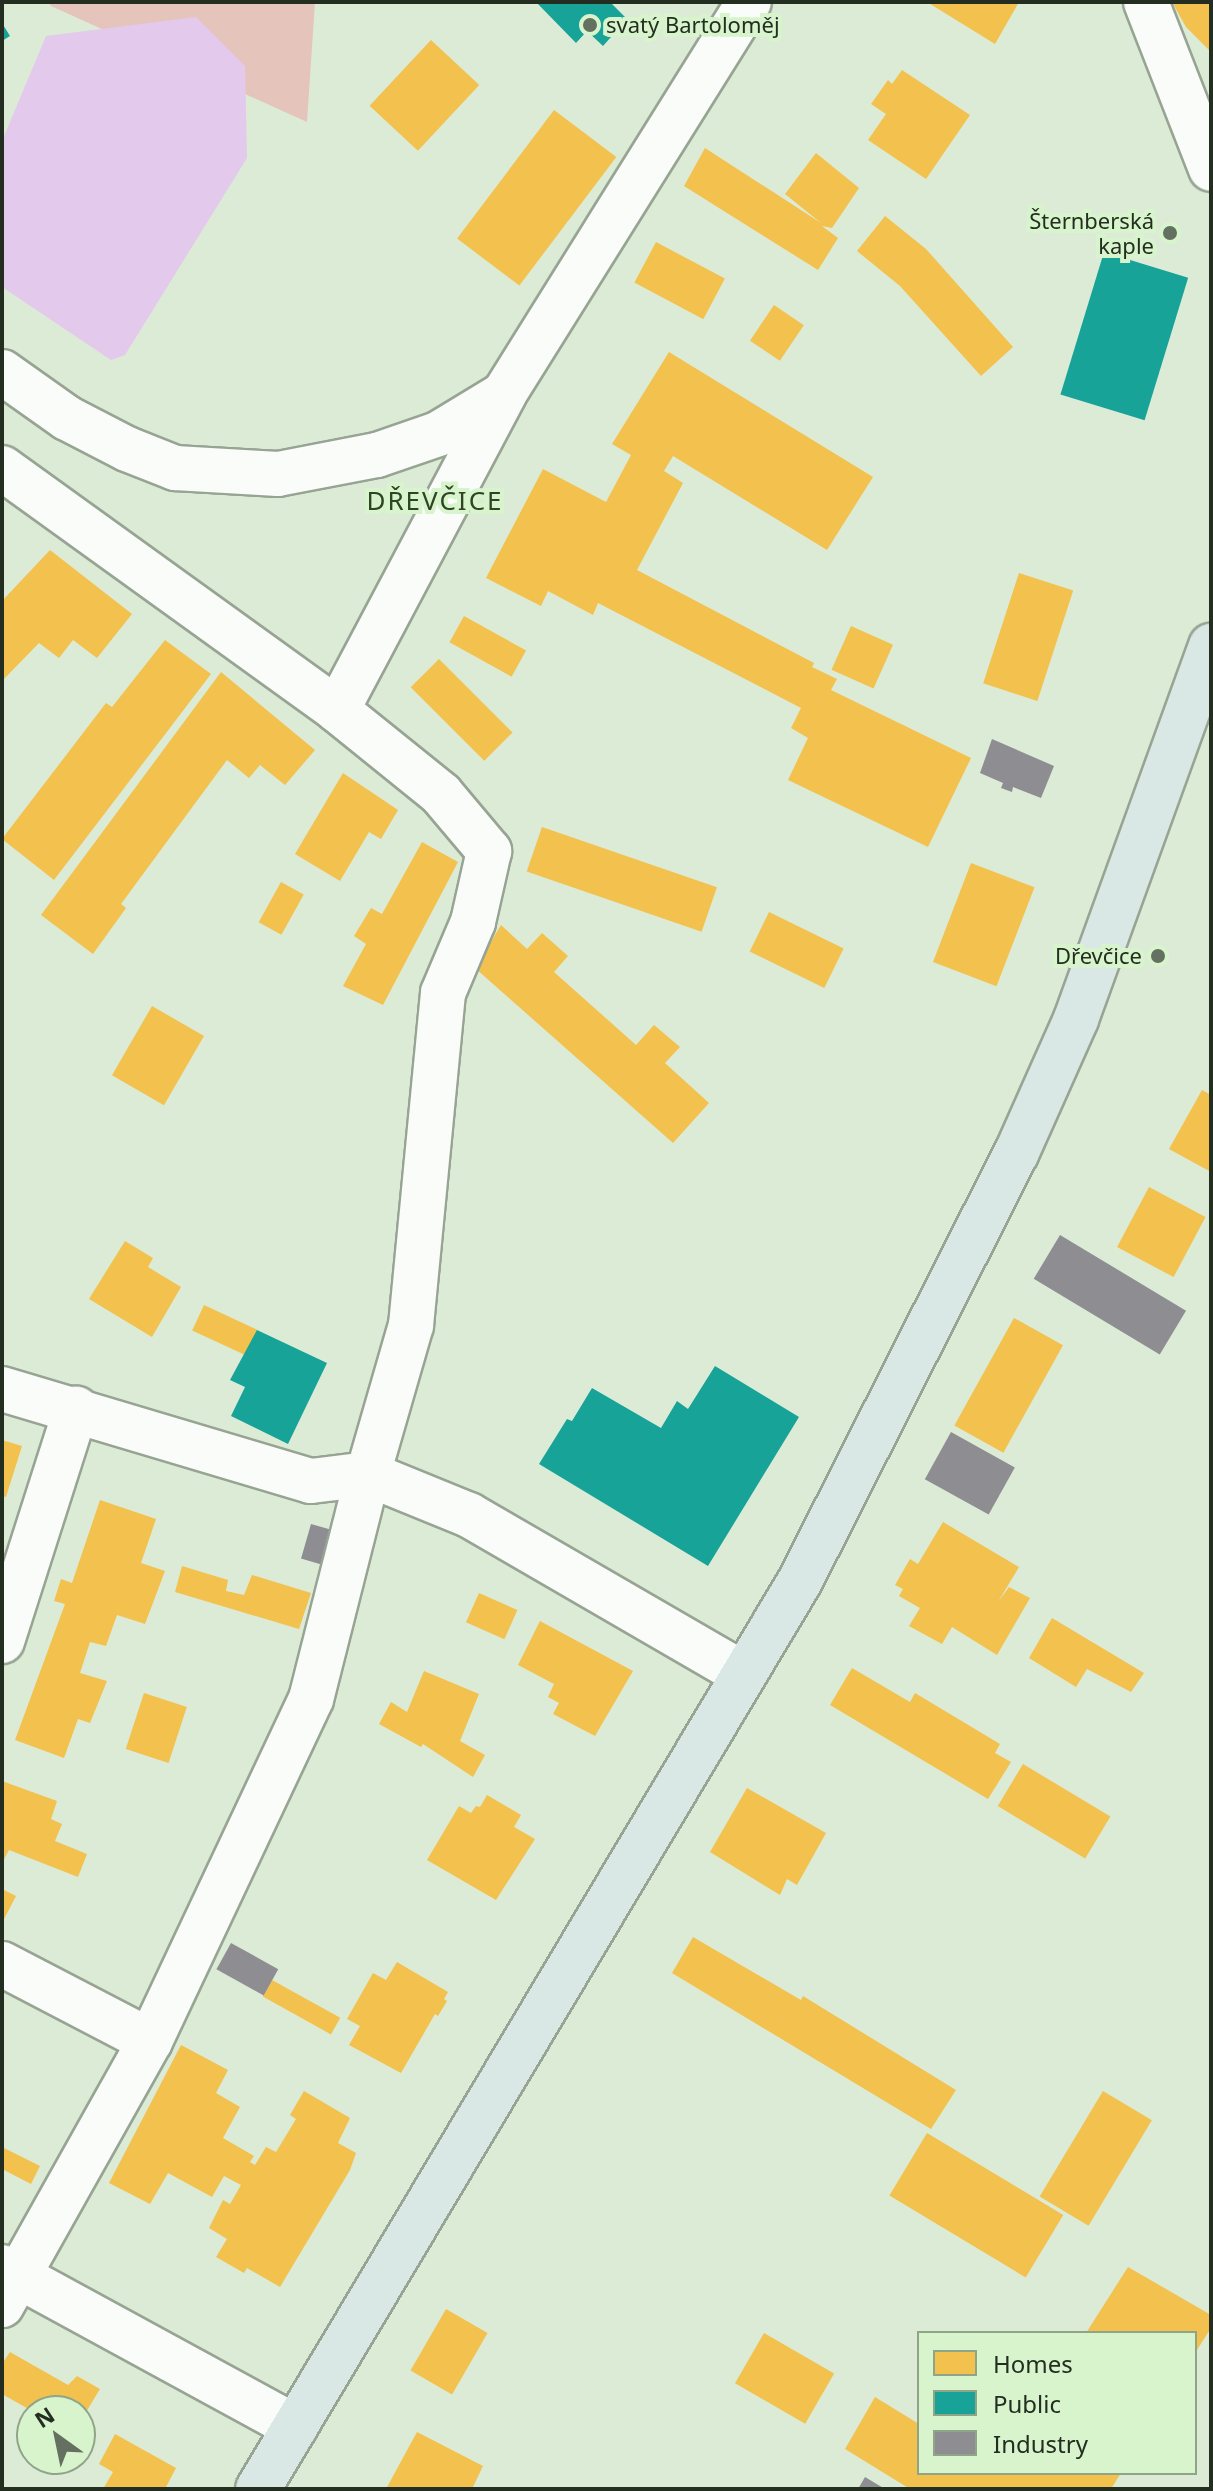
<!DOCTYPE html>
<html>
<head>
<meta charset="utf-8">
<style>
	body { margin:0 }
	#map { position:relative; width:1213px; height:2491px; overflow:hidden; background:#dcebd6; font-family:"Noto Sans",sans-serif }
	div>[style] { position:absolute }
	.green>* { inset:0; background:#e5c4bc }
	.water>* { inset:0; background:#e3c9ec }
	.homes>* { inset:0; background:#f2c14e; transform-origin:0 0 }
	.public>* { inset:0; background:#17a398; transform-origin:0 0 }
	.industry>* { inset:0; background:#8d8d92; transform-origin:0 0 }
	.roads { filter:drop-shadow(2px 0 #98a493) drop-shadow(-2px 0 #98a493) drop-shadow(0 2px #98a493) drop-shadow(0 -2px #98a493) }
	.minor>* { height:44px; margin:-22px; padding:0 22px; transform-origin:22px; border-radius:22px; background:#fafcf9 }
	.major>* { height:44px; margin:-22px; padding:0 22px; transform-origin:22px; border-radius:22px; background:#d9e8e5 }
	.dots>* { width:22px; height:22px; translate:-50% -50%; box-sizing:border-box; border:4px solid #d8f4cd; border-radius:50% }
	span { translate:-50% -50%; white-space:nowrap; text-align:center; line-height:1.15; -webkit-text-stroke:8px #d8f4cd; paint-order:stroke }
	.poi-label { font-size:22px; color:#242e20 }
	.left { translate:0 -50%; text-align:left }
	.right { translate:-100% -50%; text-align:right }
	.quarter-label { font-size:26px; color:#2e4525; letter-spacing:2px }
	.frame { position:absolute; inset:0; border:4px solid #242e20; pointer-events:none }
	.legend { position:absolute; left:917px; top:2331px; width:280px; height:144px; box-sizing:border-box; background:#d8f4cd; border:2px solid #90a588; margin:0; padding:10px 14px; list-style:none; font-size:24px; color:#242e20 }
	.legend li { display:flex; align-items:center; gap:16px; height:40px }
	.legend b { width:40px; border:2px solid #90a588 }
	.north { position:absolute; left:16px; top:2395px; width:80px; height:80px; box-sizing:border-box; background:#d8f4cd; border:2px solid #90a588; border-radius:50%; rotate:327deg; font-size:22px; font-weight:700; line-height:32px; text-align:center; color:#242e20 }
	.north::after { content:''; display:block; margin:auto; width:28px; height:36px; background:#647060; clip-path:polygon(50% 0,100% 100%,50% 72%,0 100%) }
</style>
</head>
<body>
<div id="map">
	<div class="green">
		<i style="clip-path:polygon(49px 2px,315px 2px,307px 122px,51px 6px)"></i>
	</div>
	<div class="water">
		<i style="clip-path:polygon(196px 17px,245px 66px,247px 158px,125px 355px,111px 360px,2px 287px,2px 141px,46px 36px)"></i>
	</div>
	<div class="homes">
		<i style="clip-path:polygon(927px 2px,1019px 2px,995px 44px)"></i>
		<i style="clip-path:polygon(1172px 2px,1211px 2px,1211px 52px,1186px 27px)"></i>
		<i style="left:431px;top:40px;width:66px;height:90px;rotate:43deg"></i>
		<i style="clip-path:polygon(902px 70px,970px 115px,926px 179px,868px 140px,886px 114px,871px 104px,888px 80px,892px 84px)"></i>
		<i style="left:554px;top:110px;width:78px;height:161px;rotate:37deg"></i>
		<i style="clip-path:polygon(705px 148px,821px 223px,785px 194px,816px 153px,859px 188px,832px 228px,822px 226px,838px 238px,818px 270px,684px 186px)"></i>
		<i style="clip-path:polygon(885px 216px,926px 249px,1013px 347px,981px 376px,900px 286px,857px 251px)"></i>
		<i style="left:656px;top:242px;width:78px;height:46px;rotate:28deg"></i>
		<i style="left:774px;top:305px;width:36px;height:43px;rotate:34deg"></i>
		<i style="clip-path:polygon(669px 352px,873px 477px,827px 550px,673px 456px,664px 471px,683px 483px,637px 570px,814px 663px,812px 667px,837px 679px,831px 690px,971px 758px,928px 847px,788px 780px,808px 738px,791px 728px,801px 708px,598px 603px,593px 615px,548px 591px,541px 606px,486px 578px,543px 469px,606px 502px,631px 455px,612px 444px)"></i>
		<i style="clip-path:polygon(50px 550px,132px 614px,97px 658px,73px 640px,59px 658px,39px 643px,2px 681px,2px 601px)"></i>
		<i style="left:1019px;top:573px;width:57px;height:116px;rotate:18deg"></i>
		<i style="left:464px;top:616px;width:71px;height:30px;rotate:29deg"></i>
		<i style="left:851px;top:626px;width:46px;height:48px;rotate:24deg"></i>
		<i style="clip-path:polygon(165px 640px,211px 674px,54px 880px,2px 839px,106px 703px,112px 707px)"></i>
		<i style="left:439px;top:659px;width:104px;height:40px;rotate:45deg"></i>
		<i style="clip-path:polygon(221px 672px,315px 750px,285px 785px,260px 765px,249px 778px,227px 760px,121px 904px,126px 908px,93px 954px,41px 915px)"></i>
		<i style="clip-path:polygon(343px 773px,398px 810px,381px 839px,369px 832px,340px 881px,295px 854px)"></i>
		<i style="left:542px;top:827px;width:185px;height:47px;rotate:19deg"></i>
		<i style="clip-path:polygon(422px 842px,458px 862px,383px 1005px,343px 986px,366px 944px,354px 936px,371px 908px,382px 914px)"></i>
		<i style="left:971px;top:863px;width:68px;height:106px;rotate:21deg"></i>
		<i style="left:281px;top:882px;width:26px;height:46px;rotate:29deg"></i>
		<i style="left:769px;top:912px;width:83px;height:44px;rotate:26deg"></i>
		<i style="clip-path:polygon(501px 925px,527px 949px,542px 933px,568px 956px,554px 972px,636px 1045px,654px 1025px,680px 1047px,665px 1063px,709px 1103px,673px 1143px,475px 968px)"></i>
		<i style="left:152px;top:1006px;width:60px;height:80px;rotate:30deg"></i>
		<i style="clip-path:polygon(1202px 1090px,1211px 1095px,1211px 1172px,1169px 1149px)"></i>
		<i style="left:1149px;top:1187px;width:64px;height:68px;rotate:28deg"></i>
		<i style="clip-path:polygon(125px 1241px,153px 1258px,148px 1267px,181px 1287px,152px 1337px,89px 1299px)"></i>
		<i style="left:204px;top:1305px;width:59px;height:28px;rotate:25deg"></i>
		<i style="left:1014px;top:1318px;width:56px;height:123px;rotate:29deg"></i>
		<i style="clip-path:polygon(2px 1440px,22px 1446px,6px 1497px,2px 1496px)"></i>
		<i style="clip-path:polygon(100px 1500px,156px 1519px,141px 1563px,165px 1571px,145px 1624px,117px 1615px,106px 1646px,90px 1642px,80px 1673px,107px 1681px,90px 1723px,78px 1719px,64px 1758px,15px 1740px,65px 1604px,54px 1601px,61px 1579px,72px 1583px)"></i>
		<i style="clip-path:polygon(943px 1522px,1019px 1567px,998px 1602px,1009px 1587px,1030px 1598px,997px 1655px,952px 1627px,942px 1644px,909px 1626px,920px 1608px,899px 1596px,903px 1589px,895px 1585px,910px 1559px,918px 1564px)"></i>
		<i style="clip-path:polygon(182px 1566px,228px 1580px,226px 1591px,244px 1595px,252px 1575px,311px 1593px,299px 1629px,175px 1592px)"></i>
		<i style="left:479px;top:1593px;width:42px;height:32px;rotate:24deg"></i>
		<i style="clip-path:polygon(1052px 1618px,1144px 1673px,1131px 1692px,1087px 1669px,1076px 1687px,1029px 1658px)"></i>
		<i style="clip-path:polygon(540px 1621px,633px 1671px,595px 1736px,553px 1714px,559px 1703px,548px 1697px,554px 1684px,518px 1665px)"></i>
		<i style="clip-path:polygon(852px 1668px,910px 1702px,915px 1693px,1000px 1744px,995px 1753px,1011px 1762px,988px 1799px,830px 1705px)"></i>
		<i style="clip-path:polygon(424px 1671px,479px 1694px,460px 1741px,485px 1755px,473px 1777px,423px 1744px,421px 1747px,379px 1724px,391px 1702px,407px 1712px)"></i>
		<i style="left:144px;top:1693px;width:45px;height:59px;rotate:18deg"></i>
		<i style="left:1023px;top:1764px;width:102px;height:49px;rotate:31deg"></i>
		<i style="clip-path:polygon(2px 1781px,57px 1801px,51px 1819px,62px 1824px,55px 1841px,87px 1854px,78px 1877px,9px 1850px,2px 1863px)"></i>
		<i style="clip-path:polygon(747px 1788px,826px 1833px,797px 1885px,787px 1879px,780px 1895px,710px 1852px)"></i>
		<i style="clip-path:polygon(487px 1795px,521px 1815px,514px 1827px,535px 1839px,496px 1900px,427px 1860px,459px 1806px,471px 1813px,476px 1806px,480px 1807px)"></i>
		<i style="clip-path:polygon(2px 1889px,16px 1896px,2px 1923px)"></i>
		<i style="clip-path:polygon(693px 1937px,801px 2000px,803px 1996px,956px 2090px,931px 2129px,672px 1973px)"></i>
		<i style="clip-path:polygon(397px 1962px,448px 1992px,444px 1999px,447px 2001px,438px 2016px,435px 2014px,401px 2073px,349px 2045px,360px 2026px,347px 2019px,373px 1973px,386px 1980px)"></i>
		<i style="left:272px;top:1980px;width:78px;height:19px;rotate:29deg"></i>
		<i style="clip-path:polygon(181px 2045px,228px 2070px,216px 2093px,240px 2107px,223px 2138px,254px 2156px,250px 2162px,255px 2165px,266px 2147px,276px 2152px,296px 2119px,290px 2115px,304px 2091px,350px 2118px,338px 2143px,356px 2153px,350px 2170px,280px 2287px,247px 2268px,244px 2273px,216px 2257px,227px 2239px,209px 2228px,223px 2200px,230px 2204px,241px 2185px,224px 2176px,212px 2197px,168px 2173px,150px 2204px,109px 2183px)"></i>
		<i style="left:1103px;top:2091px;width:57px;height:123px;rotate:31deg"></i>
		<i style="left:927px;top:2133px;width:159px;height:73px;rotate:31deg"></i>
		<i style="clip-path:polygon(2px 2147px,40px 2166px,31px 2184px,2px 2169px)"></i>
		<i style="clip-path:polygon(1128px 2267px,1211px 2315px,1211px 2328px,1195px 2353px,1195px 2333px,1086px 2333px)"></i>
		<i style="left:446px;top:2309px;width:48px;height:71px;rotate:30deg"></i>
		<i style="left:764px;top:2333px;width:81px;height:58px;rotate:30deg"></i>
		<i style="clip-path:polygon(10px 2352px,68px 2385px,77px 2376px,100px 2389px,80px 2422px,80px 2411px,32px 2411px,2px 2394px,2px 2364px)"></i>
		<i style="clip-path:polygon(875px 2397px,919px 2424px,919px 2473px,1121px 2473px,1111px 2489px,910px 2489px,845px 2449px)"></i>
		<i style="clip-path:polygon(417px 2432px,483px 2466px,472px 2489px,386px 2489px)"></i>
		<i style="clip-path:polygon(115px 2434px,176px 2468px,165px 2489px,103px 2489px,113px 2472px,99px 2464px)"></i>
	</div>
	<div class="public">
		<i style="clip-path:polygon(536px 2px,610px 2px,627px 19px,603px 46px,587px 31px,576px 43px)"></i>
		<i style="clip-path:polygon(2px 23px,10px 36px,2px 41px)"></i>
		<i style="left:1104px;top:252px;width:88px;height:149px;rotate:17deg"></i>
		<i style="clip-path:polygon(257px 1330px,327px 1363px,288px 1444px,231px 1416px,245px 1387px,230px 1380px)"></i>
		<i style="clip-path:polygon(715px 1366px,799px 1417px,708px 1566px,539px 1464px,567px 1419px,572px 1421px,592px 1388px,661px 1428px,677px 1401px,688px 1409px)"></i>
	</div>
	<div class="industry">
		<i style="clip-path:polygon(992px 739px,1054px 766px,1041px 798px,1013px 787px,1012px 792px,1001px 788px,1003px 783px,980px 773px)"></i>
		<i style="left:1060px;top:1235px;width:147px;height:51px;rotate:31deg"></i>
		<i style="left:951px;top:1432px;width:73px;height:54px;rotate:29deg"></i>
		<i style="left:311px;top:1524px;width:22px;height:36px;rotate:16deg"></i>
		<i style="left:231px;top:1943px;width:54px;height:30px;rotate:29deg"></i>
		<i style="clip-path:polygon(865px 2477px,885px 2489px,858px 2489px)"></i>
	</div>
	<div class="roads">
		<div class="minor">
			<i style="left:1146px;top:2px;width:179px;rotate:68.7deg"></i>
			<i style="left:2px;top:372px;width:80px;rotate:35.3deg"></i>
			<i style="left:67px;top:418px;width:68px;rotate:27.3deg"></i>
			<i style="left:127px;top:449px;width:52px;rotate:21.6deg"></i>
			<i style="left:175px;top:468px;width:103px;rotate:3.3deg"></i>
			<i style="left:278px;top:474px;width:101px;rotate:-10.9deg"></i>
			<i style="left:377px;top:455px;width:65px;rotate:-19deg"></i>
			<i style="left:438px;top:434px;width:77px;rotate:-31.2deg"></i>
			<i style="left:2px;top:468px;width:413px;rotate:35.8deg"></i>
			<i style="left:337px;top:710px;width:134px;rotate:38.9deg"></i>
			<i style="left:441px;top:794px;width:75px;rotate:49.9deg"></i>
			<i style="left:489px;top:851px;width:73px;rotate:102.7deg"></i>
			<i style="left:473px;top:922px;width:77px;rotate:112.9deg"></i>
			<i style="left:443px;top:993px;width:334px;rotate:95.5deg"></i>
			<i style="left:411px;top:1325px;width:155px;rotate:106.1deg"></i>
			<i style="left:368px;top:1474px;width:232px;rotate:104.2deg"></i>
			<i style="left:311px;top:1699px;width:378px;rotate:115.2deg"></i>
			<i style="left:150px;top:2041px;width:303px;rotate:119.3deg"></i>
			<i style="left:337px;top:710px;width:357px;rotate:-62.1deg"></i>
			<i style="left:504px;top:394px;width:462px;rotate:-58deg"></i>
			<i style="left:2px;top:1389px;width:322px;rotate:16.6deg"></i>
			<i style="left:311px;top:1481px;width:57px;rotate:-7deg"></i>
			<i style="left:368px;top:1474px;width:109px;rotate:22.1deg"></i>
			<i style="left:469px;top:1515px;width:317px;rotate:30.1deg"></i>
			<i style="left:2px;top:1641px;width:244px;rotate:-72.3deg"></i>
			<i style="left:2px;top:1964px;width:167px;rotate:27.5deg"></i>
			<i style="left:2px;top:2267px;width:334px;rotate:28.6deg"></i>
		</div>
		<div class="major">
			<i style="left:258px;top:2489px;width:1057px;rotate:-59.17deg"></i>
			<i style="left:800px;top:1581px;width:479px;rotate:-63.2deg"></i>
			<i style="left:1016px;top:1154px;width:148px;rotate:-66deg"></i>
			<i style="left:1076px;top:1019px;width:397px;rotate:-70.1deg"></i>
		</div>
	</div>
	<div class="dots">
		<i style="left:590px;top:25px;background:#647060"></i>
		<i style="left:1170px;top:233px;background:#647060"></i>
		<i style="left:1158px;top:956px;background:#647060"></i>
	</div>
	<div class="poi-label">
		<span class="left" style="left:606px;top:25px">svatý Bartoloměj</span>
		<span class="right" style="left:1154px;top:233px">Šternberská<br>kaple</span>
		<span class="right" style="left:1142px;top:956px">Dřevčice</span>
	</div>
	<div class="quarter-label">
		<span style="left:435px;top:501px">DŘEVČICE</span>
	</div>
	<div class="frame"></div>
	<ul class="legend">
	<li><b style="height:22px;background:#f2c14e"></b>Homes</li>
	<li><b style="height:22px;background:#17a398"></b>Public</li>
	<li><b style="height:22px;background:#8d8d92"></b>Industry</li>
	</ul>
	<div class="north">N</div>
</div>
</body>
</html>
